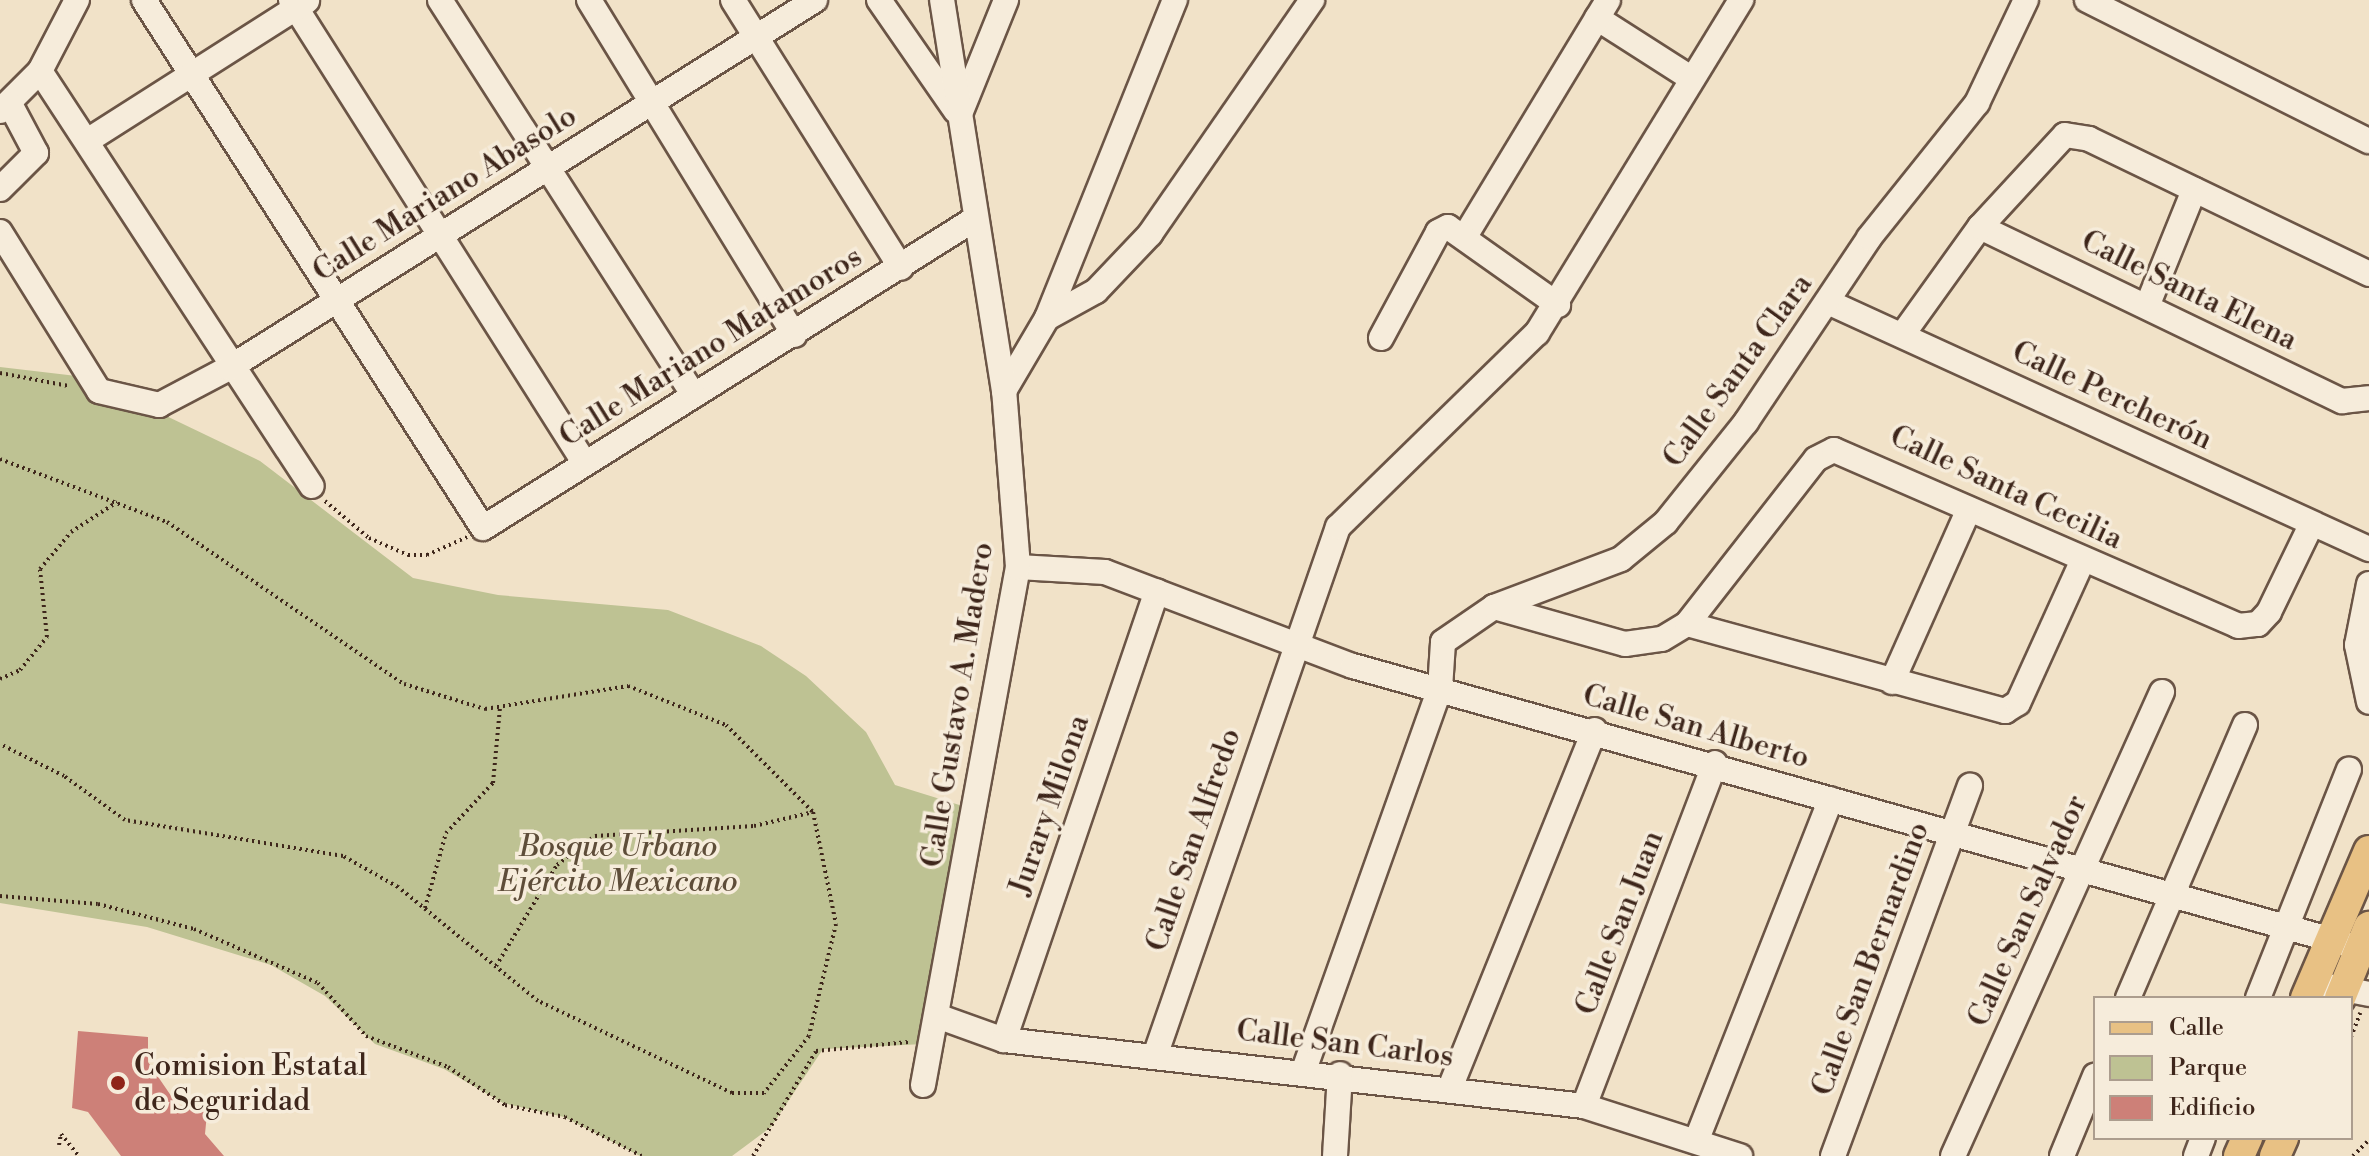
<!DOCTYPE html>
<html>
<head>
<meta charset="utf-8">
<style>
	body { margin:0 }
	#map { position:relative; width:2369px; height:1156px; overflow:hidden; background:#f1e2c8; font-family:"Libre Bodoni",serif }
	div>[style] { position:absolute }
	.green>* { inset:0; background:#bec293 }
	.building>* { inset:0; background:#cd8078 }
	.path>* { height:4px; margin-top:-2px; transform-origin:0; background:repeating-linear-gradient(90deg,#3e261b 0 2px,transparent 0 6px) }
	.roads { filter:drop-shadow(2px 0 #6b5546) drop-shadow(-2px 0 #6b5546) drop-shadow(0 2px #6b5546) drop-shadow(0 -2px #6b5546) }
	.minor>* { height:24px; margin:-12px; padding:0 12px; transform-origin:12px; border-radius:12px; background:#f6ecdb }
	.major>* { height:30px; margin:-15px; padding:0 15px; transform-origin:15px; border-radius:15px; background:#e8c184 }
	.dots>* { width:22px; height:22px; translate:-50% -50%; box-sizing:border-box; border:4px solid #f6ecdb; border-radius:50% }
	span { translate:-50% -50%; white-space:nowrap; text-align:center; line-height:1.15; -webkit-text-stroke:7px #f6ecdb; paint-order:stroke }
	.street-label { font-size:30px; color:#3e261b }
	.park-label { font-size:30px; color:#5e4d39; font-style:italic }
	.poi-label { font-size:30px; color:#3e261b }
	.left { translate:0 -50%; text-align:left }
	.legend { position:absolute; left:2093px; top:996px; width:260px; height:144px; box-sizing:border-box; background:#f6ecdb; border:2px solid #ac9d8e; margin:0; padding:10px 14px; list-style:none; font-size:24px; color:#3e261b }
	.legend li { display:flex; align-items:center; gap:16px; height:40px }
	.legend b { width:40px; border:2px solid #ac9d8e }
</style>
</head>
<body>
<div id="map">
	<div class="green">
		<i style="clip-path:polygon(0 367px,85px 377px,260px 461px,413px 578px,498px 595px,668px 610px,761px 646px,806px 676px,866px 732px,895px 785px,969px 808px,944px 1043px,823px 1049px,771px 1127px,732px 1156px,640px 1156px,564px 1117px,503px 1103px,444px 1069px,375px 1044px,325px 996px,271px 965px,147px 927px,0 903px)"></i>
	</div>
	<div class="building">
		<i style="clip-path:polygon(78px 1031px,148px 1037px,148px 1062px,178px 1106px,208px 1103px,205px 1134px,224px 1156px,121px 1156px,88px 1112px,72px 1108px)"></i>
	</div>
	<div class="path">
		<i style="left:0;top:373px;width:70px;rotate:10.7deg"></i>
		<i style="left:0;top:459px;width:178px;rotate:20.7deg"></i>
		<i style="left:167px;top:522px;width:287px;rotate:34.4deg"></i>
		<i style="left:404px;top:684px;width:85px;rotate:17.2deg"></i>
		<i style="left:485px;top:709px;width:145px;rotate:-9.1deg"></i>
		<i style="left:628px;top:686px;width:105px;rotate:21.7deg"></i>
		<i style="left:726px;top:725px;width:123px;rotate:45deg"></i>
		<i style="left:813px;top:812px;width:114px;rotate:78.4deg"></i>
		<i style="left:836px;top:924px;width:115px;rotate:103.6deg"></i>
		<i style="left:809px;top:1036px;width:73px;rotate:128.3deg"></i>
		<i style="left:764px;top:1093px;width:32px;rotate:180deg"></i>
		<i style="left:732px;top:1093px;width:215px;rotate:-154.6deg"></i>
		<i style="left:538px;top:1001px;width:181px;rotate:-140.8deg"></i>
		<i style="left:398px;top:887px;width:63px;rotate:-150.6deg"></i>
		<i style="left:343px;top:856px;width:221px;rotate:-170.6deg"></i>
		<i style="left:125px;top:820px;width:75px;rotate:-144.2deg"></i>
		<i style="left:64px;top:776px;width:72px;rotate:-153.4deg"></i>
		<i style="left:325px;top:501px;width:57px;rotate:40.1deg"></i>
		<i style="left:369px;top:538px;width:43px;rotate:23.6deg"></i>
		<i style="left:408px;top:555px;width:19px"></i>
		<i style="left:427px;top:555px;width:44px;rotate:-24.2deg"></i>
		<i style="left:0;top:679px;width:22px;rotate:-24deg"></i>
		<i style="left:20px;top:670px;width:43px;rotate:-50.7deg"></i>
		<i style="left:47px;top:637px;width:68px;rotate:-95.9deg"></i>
		<i style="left:40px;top:569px;width:48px;rotate:-50deg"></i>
		<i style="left:71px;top:532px;width:55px;rotate:-33.1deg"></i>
		<i style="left:0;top:896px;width:98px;rotate:4.7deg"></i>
		<i style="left:98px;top:904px;width:99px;rotate:14.6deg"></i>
		<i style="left:194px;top:929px;width:135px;rotate:23.5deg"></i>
		<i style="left:318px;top:983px;width:72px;rotate:47.8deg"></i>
		<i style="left:366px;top:1036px;width:88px;rotate:20.7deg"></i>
		<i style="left:448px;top:1067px;width:69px;rotate:33.7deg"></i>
		<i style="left:505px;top:1105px;width:61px;rotate:11.3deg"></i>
		<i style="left:565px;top:1117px;width:86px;rotate:26.9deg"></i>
		<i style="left:425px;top:908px;width:78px;rotate:-74.4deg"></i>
		<i style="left:446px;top:833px;width:69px;rotate:-46.8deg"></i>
		<i style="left:493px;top:783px;width:76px;rotate:-84.7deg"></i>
		<i style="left:496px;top:966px;width:118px;rotate:-58.9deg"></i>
		<i style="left:557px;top:865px;width:48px;rotate:-37.3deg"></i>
		<i style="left:595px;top:836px;width:159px;rotate:-3.6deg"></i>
		<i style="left:754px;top:826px;width:61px;rotate:-13.3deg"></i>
		<i style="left:2351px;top:1037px;width:26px;rotate:-69deg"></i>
		<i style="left:59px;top:1145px;width:11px;rotate:-80deg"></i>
		<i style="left:61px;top:1134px;width:28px;rotate:51deg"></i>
		<i style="left:753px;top:1156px;width:122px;rotate:-59deg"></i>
		<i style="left:816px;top:1051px;width:93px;rotate:-5.5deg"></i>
		<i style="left:2353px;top:1156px;width:23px;rotate:-45deg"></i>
	</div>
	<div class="roads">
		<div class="minor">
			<i style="left:144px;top:0;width:627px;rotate:57.3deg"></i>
			<i style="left:483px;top:528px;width:579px;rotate:-32.15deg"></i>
			<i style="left:291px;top:0;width:547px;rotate:57.62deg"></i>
			<i style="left:440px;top:0;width:470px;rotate:57.3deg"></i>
			<i style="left:589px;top:0;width:393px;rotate:58.5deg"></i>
			<i style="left:733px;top:0;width:316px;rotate:57.9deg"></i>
			<i style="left:879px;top:0;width:135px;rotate:55.3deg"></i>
			<i style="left:2087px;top:0;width:315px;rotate:26.6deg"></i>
			<i style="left:1597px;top:18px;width:112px;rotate:32.6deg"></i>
			<i style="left:40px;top:71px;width:496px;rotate:56.8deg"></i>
			<i style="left:0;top:111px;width:57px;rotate:-45deg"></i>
			<i style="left:40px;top:71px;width:80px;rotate:-62.5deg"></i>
			<i style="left:960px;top:114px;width:123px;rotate:-68deg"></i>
			<i style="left:87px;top:141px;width:261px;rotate:-32.5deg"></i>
			<i style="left:0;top:189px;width:51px;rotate:-45deg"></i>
			<i style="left:36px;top:153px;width:55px;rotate:-118deg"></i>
			<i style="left:1980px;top:227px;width:402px;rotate:25.7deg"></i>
			<i style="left:2342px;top:401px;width:27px;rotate:-6deg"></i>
			<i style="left:0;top:232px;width:187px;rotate:58.1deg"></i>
			<i style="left:99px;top:391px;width:62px;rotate:13.1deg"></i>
			<i style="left:159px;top:405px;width:79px;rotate:-27.9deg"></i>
			<i style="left:229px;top:368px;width:692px;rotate:-32.13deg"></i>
			<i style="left:1467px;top:233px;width:272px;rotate:-58.8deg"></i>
			<i style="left:1828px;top:302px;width:595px;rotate:24.54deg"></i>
			<i style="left:2148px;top:304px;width:123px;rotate:-68deg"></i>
			<i style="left:1047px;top:318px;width:343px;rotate:-68.1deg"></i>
			<i style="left:1903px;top:334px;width:132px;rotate:-54.3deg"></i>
			<i style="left:1980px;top:227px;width:125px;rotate:-47.3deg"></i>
			<i style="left:2065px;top:135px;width:24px;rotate:9deg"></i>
			<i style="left:2089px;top:139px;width:311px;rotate:25.7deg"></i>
			<i style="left:1381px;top:338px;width:120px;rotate:-61.7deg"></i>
			<i style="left:1438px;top:232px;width:11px;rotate:-27deg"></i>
			<i style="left:1448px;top:227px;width:135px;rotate:35.3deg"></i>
			<i style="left:1004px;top:391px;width:85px;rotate:-59.5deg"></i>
			<i style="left:1047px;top:318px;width:56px;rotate:-28.9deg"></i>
			<i style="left:1096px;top:291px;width:79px;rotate:-46.5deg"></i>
			<i style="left:1150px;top:234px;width:285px;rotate:-55.3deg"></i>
			<i style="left:1018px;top:567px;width:87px;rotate:3.3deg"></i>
			<i style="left:1105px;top:572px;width:265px;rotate:20.8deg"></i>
			<i style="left:1353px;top:666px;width:1032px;rotate:15.63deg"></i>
			<i style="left:2369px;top:584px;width:62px;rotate:101.1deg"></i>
			<i style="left:2357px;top:645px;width:58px;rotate:78.1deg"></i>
			<i style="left:1494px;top:607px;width:136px;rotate:15.8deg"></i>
			<i style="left:1625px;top:644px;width:37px;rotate:-8deg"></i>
			<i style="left:1662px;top:639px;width:29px;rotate:-31deg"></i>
			<i style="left:1687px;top:624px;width:330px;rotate:15.3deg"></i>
			<i style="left:2005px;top:711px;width:15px;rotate:-32deg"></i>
			<i style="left:2018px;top:703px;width:157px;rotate:-65.6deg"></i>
			<i style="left:1687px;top:624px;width:209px;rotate:-52deg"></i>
			<i style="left:1816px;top:459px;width:20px;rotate:-27deg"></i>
			<i style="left:1834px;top:450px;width:441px;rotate:23.5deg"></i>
			<i style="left:2238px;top:626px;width:20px;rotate:-6deg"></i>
			<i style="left:2258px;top:624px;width:16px;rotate:-47deg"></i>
			<i style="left:2269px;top:612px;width:97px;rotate:-64.2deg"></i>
			<i style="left:1892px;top:682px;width:189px;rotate:-66deg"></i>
			<i style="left:2328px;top:986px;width:42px;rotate:11deg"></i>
			<i style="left:2128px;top:998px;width:297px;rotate:-66.8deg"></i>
			<i style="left:2258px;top:998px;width:246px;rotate:-68.3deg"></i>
			<i style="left:940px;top:1017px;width:68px;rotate:19.8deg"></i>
			<i style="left:1004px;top:1040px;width:584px;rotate:6.49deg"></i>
			<i style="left:1584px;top:1106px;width:164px;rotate:17.8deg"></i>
			<i style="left:1004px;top:1040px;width:474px;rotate:-71.2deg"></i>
			<i style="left:1155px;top:1056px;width:560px;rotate:-70.92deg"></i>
			<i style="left:1338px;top:527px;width:278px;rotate:-44.3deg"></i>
			<i style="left:1537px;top:333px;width:391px;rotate:-58.5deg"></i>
			<i style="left:1304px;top:1070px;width:405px;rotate:-70.4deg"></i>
			<i style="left:1440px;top:689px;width:47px;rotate:-86.3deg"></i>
			<i style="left:1443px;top:642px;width:62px;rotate:-34.5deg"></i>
			<i style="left:1494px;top:607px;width:136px;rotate:-20.7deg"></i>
			<i style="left:1621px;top:559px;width:58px;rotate:-39.4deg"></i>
			<i style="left:1666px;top:522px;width:128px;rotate:-51.3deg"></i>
			<i style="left:1746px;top:422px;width:221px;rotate:-56.2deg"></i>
			<i style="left:1869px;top:238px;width:173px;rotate:-51.3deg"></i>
			<i style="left:1977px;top:103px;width:114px;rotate:-64.6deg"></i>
			<i style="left:923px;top:1085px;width:527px;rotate:-79.61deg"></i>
			<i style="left:1018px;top:567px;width:177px;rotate:-94.5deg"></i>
			<i style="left:1004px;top:391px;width:396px;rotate:-99deg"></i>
			<i style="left:1450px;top:1088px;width:386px;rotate:-68deg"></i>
			<i style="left:1584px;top:1106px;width:367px;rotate:-69.1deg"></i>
			<i style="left:1697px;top:1139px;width:365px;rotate:-68.5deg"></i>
			<i style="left:1335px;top:1156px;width:82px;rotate:-86.5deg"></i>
			<i style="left:1833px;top:1156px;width:395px;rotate:-69.7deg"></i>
			<i style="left:1953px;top:1156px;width:509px;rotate:-65.75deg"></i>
			<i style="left:2062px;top:1156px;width:87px;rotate:-67.6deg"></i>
			<i style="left:2196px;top:1156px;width:19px;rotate:-69deg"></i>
		</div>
		<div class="major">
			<i style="left:2306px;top:998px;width:160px;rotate:-66.8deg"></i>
			<i style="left:2340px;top:998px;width:77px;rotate:-67.8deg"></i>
			<i style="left:2239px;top:1156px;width:20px;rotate:-66deg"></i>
			<i style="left:2275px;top:1156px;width:20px;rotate:-66deg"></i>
		</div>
	</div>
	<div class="dots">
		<i style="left:118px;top:1083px;background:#8f2418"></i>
	</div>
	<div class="street-label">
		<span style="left:445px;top:194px;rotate:-32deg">Calle Mariano Abasolo</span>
		<span style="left:2189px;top:291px;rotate:26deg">Calle Santa Elena</span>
		<span style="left:711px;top:347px;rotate:-32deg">Calle Mariano Matamoros</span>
		<span style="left:1738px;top:371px;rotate:-54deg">Calle Santa Clara</span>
		<span style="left:2112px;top:396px;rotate:25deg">Calle Percherón</span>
		<span style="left:2006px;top:488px;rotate:25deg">Calle Santa Cecilia</span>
		<span style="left:958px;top:705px;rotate:-81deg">Calle Gustavo A. Madero</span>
		<span style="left:1696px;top:727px;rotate:16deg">Calle San Alberto</span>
		<span style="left:1050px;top:805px;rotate:-71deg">Jurary Milona</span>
		<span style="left:1194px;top:840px;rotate:-71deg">Calle San Alfredo</span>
		<span style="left:2028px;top:911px;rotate:-66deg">Calle San Salvador</span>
		<span style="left:1620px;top:923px;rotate:-69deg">Calle San Juan</span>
		<span style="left:1871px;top:959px;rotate:-70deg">Calle San Bernardino</span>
		<span style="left:1345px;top:1044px;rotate:7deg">Calle San Carlos</span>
	</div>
	<div class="park-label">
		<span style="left:618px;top:864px">Bosque Urbano<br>Ejército Mexicano</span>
	</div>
	<div class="poi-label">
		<span class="left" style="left:134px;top:1083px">Comision Estatal<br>de Seguridad</span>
	</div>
	<ul class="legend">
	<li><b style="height:10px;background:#e8c184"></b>Calle</li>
	<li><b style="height:22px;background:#bec293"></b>Parque</li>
	<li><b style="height:22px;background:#cd8078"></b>Edificio</li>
	</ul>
</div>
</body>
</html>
